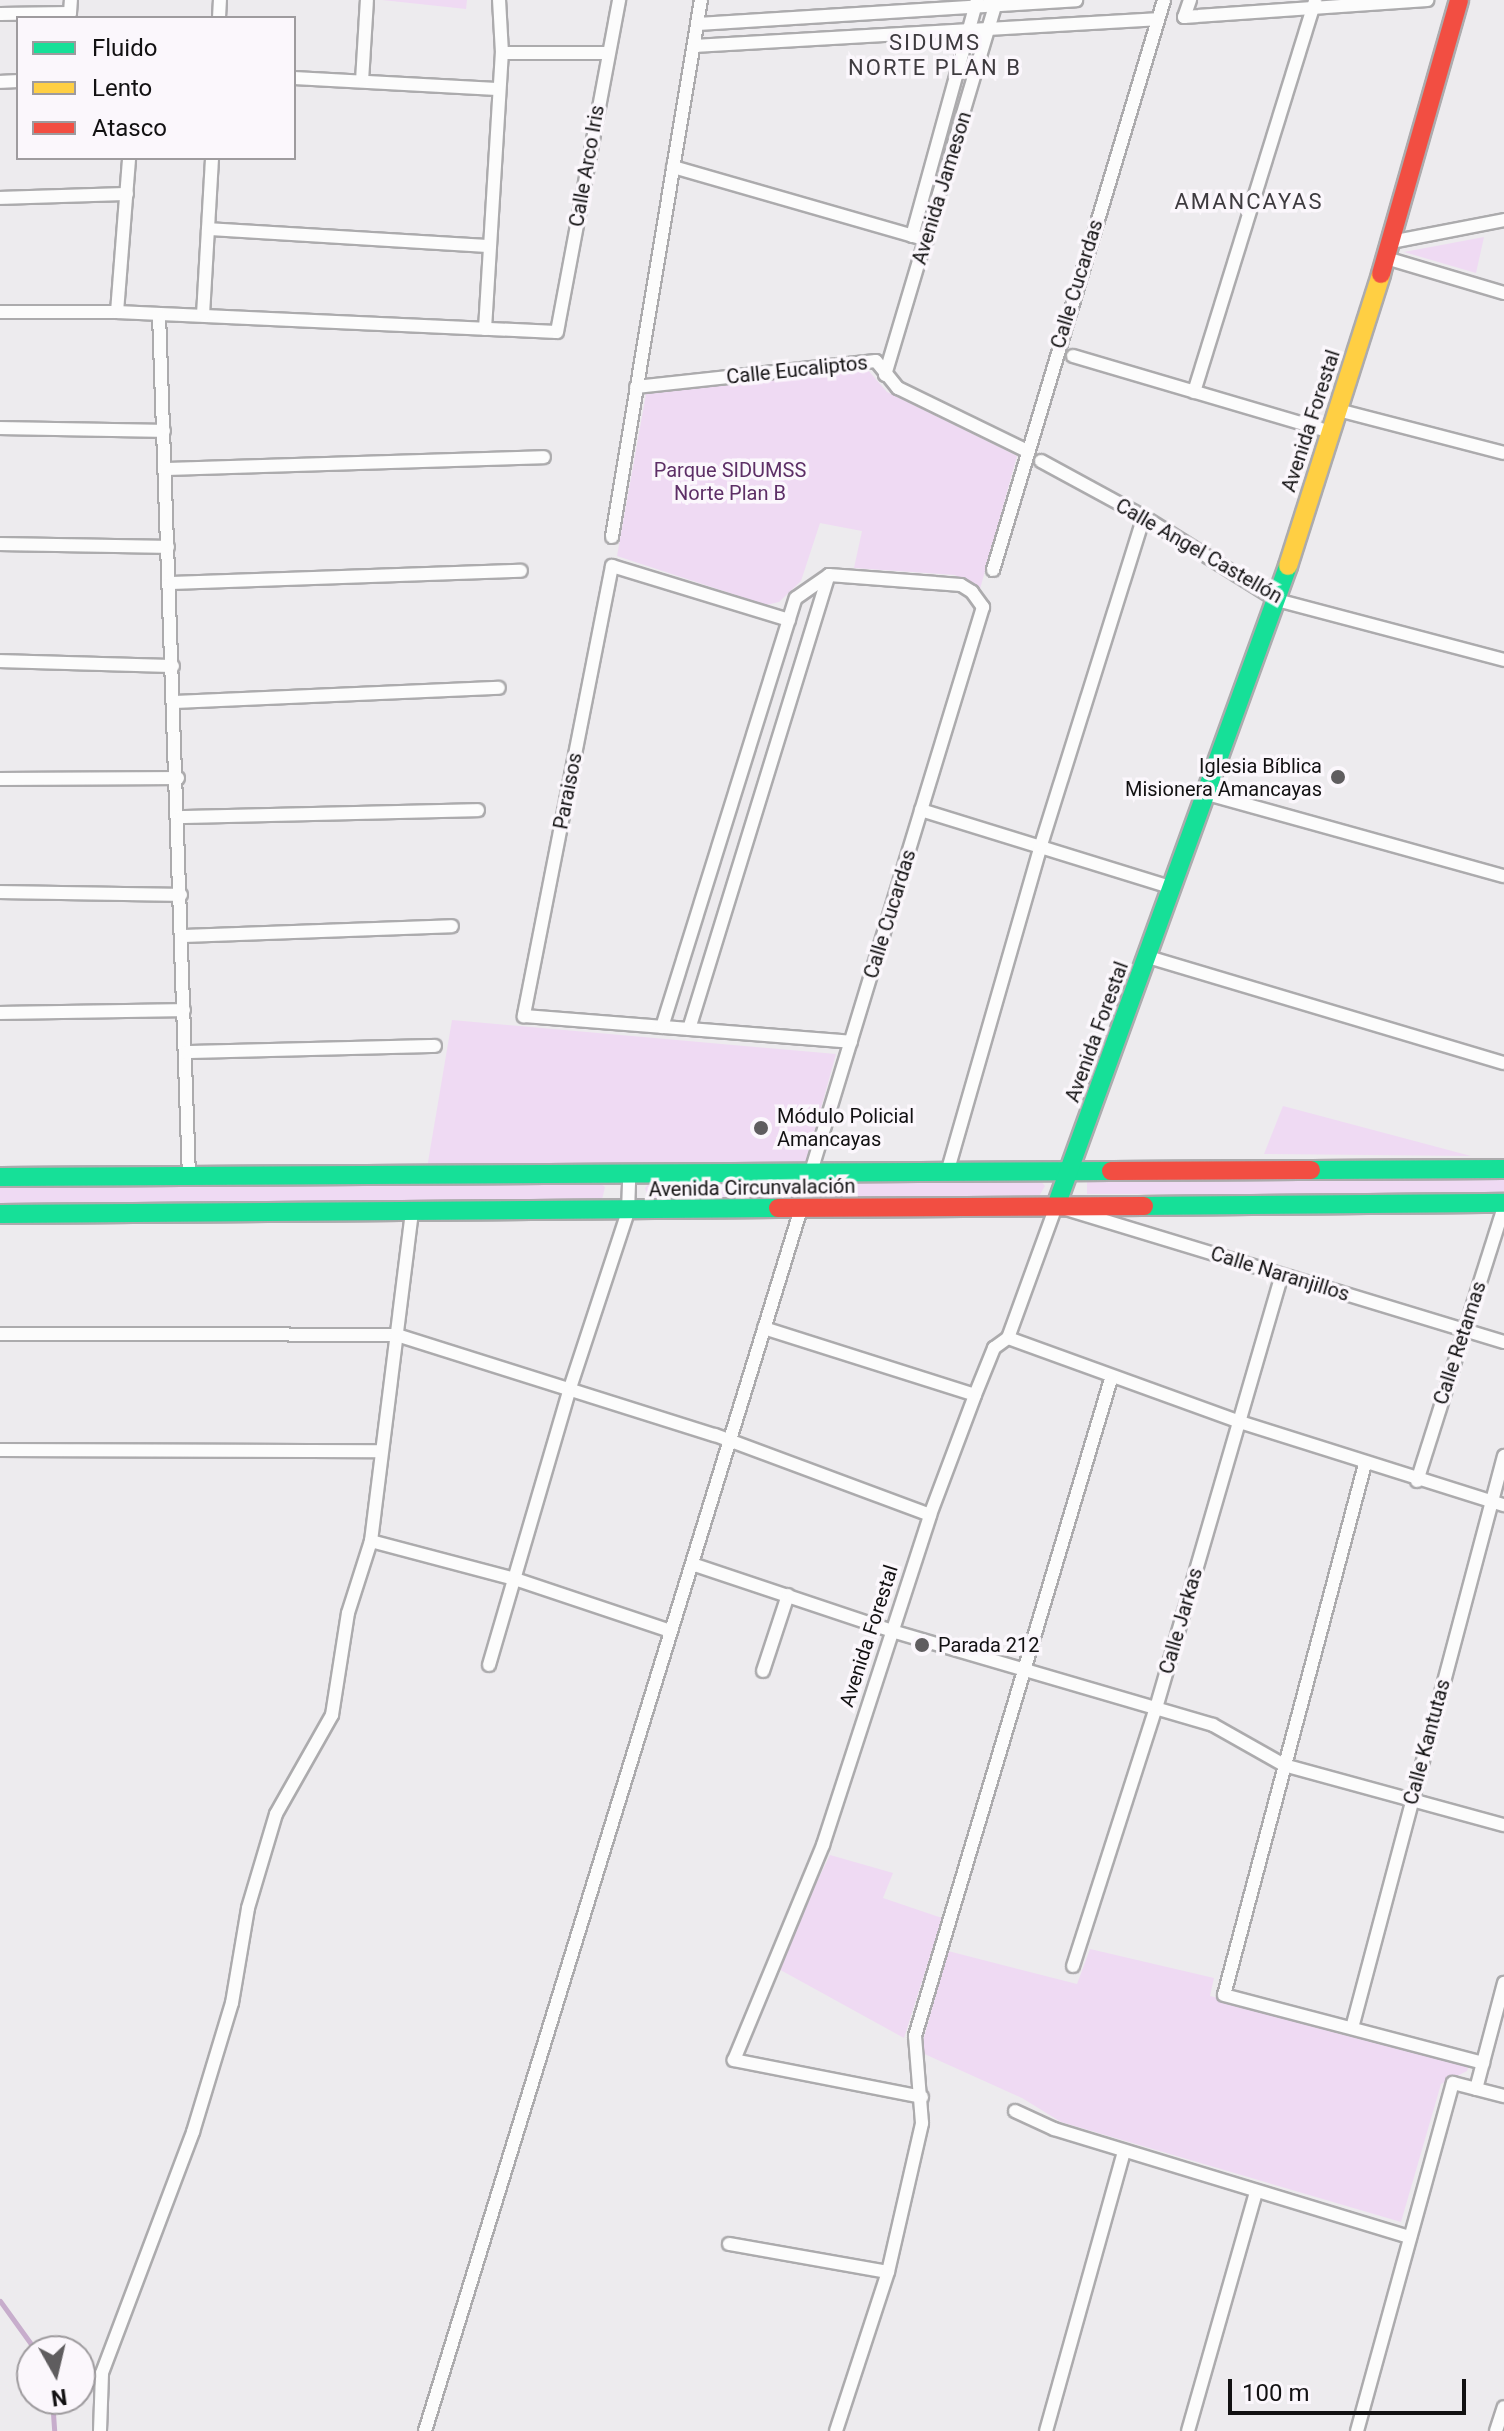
<!DOCTYPE html>
<html>
<head>
<meta charset="utf-8">
<style>
	body { margin:0 }
	#map { position:relative; width:1504px; height:2431px; overflow:hidden; background:#edebee; font-family:Roboto,sans-serif }
	div>[style] { position:absolute }
	.green>* { inset:0; background:#efdaf3; transform-origin:0 0 }
	.stream>* { height:5px; margin:-2.5px; padding:0 2.5px; transform-origin:2.5px; border-radius:2.5px; background:#c7adcc }
	.roads { filter:drop-shadow(2px 0 #acabad) drop-shadow(-2px 0 #acabad) drop-shadow(0 2px #acabad) drop-shadow(0 -2px #acabad) }
	.street>* { height:12px; margin:-6px; padding:0 6px; transform-origin:6px; border-radius:6px; background:#fcfcfc }
	.fast>* { height:18px; margin:-9px; padding:0 9px; transform-origin:9px; border-radius:9px; background:#16e098 }
	.slow>* { height:18px; margin:-9px; padding:0 9px; transform-origin:9px; border-radius:9px; background:#ffcf43 }
	.jam>* { height:18px; margin:-9px; padding:0 9px; transform-origin:9px; border-radius:9px; background:#f24e42 }
	.dots>* { width:22px; height:22px; translate:-50% -50%; box-sizing:border-box; border:4px solid #fbf7fc; border-radius:50% }
	span { translate:-50% -50%; white-space:nowrap; text-align:center; line-height:1.15; -webkit-text-stroke:7px #fbf7fc; paint-order:stroke }
	.street-label { font-size:20px; color:#121112 }
	.park-label { font-size:20px; color:#5d2f66 }
	.poi-label { font-size:20px; color:#121112 }
	.right { translate:-100% -50%; text-align:right }
	.left { translate:0 -50%; text-align:left }
	.neighbourhood-label { font-size:22px; color:#3e3b3f; letter-spacing:2px }
	.legend { position:absolute; left:16px; top:16px; width:280px; height:144px; box-sizing:border-box; background:#fbf7fc; border:2px solid #9e9b9e; margin:0; padding:10px 14px; list-style:none; font-size:24px; color:#121112 }
	.legend li { display:flex; align-items:center; gap:16px; height:40px }
	.legend b { width:40px; border:2px solid #9e9b9e }
	.north { position:absolute; left:16px; top:2335px; width:80px; height:80px; box-sizing:border-box; background:#fbf7fc; border:2px solid #9e9b9e; border-radius:50%; rotate:172deg; font-size:22px; font-weight:700; line-height:32px; text-align:center; color:#121112 }
	.north::after { content:''; display:block; margin:auto; width:28px; height:36px; background:#5f5d5f; clip-path:polygon(50% 0,100% 100%,50% 72%,0 100%) }
	.scale { position:absolute; left:1228px; top:2379px; width:238px; height:36px; box-sizing:border-box; border:4px solid #121112; border-top:0; padding-left:10px; font-size:24px; line-height:28px; white-space:nowrap; color:#121112; -webkit-text-stroke:6px #fbf7fc; paint-order:stroke }
</style>
</head>
<body>
<div id="map">
	<div class="green">
		<i style="clip-path:polygon(382px 0,467px 0,466px 9px)"></i>
		<i style="clip-path:polygon(1484px 237px,1476px 273px,1404px 252px)"></i>
		<i style="clip-path:polygon(867px 369px,887px 392px,1017px 456px,980px 589px,955px 575px,854px 568px,862px 531px,820px 523px,801px 581px,779px 602px,766px 605px,617px 556px,646px 394px)"></i>
		<i style="clip-path:polygon(452px 1020px,836px 1054px,806px 1162px,427px 1168px)"></i>
		<i style="clip-path:polygon(1283px 1106px,1471px 1156px,1264px 1154px)"></i>
		<i style="left:1504px;top:1177px;width:17px;height:417px;rotate:90deg"></i>
		<i style="clip-path:polygon(1040px 1180px,1045px 1186px,1038px 1198px,650px 1202px,645px 1188px,650px 1183px)"></i>
		<i style="clip-path:polygon(600px 1183px,605px 1187px,601px 1204px,0 1207px,0 1187px)"></i>
		<i style="clip-path:polygon(830px 1855px,893px 1873px,883px 1898px,942px 1918px,904px 2038px,775px 1967px)"></i>
		<i style="clip-path:polygon(1090px 1949px,1214px 1978px,1210px 1996px,1470px 2062px,1467px 2071px,1441px 2084px,1401px 2222px,1061px 2122px,1022px 2098px,920px 2052px,948px 1951px,1077px 1984px)"></i>
	</div>
	<div class="stream">
		<i style="left:0;top:2301px;width:62px;rotate:54.2deg"></i>
		<i style="left:52px;top:2399px;width:32px;rotate:86deg"></i>
	</div>
	<div class="roads">
		<div class="street">
			<i style="left:1190px;top:0;width:18px;rotate:109deg"></i>
			<i style="left:1184px;top:17px;width:244px;rotate:-4deg"></i>
			<i style="left:0;top:14px;width:70px;rotate:-0.8deg"></i>
			<i style="left:70px;top:13px;width:13px;rotate:-86deg"></i>
			<i style="left:219px;top:18px;width:18px;rotate:-87deg"></i>
			<i style="left:698px;top:24px;width:379px;rotate:-3.6deg"></i>
			<i style="left:694px;top:46px;width:463px;rotate:-3.3deg"></i>
			<i style="left:502px;top:53px;width:105px"></i>
			<i style="left:294px;top:78px;width:203px;rotate:3.1deg"></i>
			<i style="left:362px;top:81px;width:81px;rotate:-86.5deg"></i>
			<i style="left:0;top:82px;width:18px;rotate:-3deg"></i>
			<i style="left:673px;top:167px;width:264px;rotate:16deg"></i>
			<i style="left:0;top:198px;width:127px;rotate:-1.8deg"></i>
			<i style="left:208px;top:229px;width:282px;rotate:3.5deg"></i>
			<i style="left:912px;top:236px;width:245px;rotate:-74.6deg"></i>
			<i style="left:1391px;top:242px;width:115px;rotate:-11deg"></i>
			<i style="left:1386px;top:258px;width:123px;rotate:16.5deg"></i>
			<i style="left:0;top:312px;width:117px"></i>
			<i style="left:117px;top:312px;width:440px;rotate:2.6deg"></i>
			<i style="left:557px;top:332px;width:338px;rotate:-79.4deg"></i>
			<i style="left:117px;top:312px;width:154px;rotate:-85.5deg"></i>
			<i style="left:159px;top:314px;width:864px;rotate:88.01deg"></i>
			<i style="left:203px;top:315px;width:157px;rotate:-86.7deg"></i>
			<i style="left:485px;top:329px;width:277px;rotate:-86.5deg"></i>
			<i style="left:502px;top:53px;width:53px;rotate:-93.2deg"></i>
			<i style="left:1073px;top:356px;width:270px;rotate:16.4deg"></i>
			<i style="left:885px;top:375px;width:391px;rotate:-73.4deg"></i>
			<i style="left:636px;top:387px;width:241px;rotate:-6.2deg"></i>
			<i style="left:876px;top:361px;width:35px;rotate:51deg"></i>
			<i style="left:898px;top:388px;width:144px;rotate:26deg"></i>
			<i style="left:1194px;top:392px;width:410px;rotate:-72.8deg"></i>
			<i style="left:1338px;top:410px;width:171px;rotate:14.5deg"></i>
			<i style="left:0;top:428px;width:164px;rotate:1deg"></i>
			<i style="left:1041px;top:461px;width:117px;rotate:28.5deg"></i>
			<i style="left:1144px;top:517px;width:157px;rotate:32deg"></i>
			<i style="left:1277px;top:600px;width:235px;rotate:14.8deg"></i>
			<i style="left:165px;top:469px;width:379px;rotate:-1.8deg"></i>
			<i style="left:612px;top:537px;width:544px;rotate:-80.59deg"></i>
			<i style="left:0;top:544px;width:168px;rotate:1deg"></i>
			<i style="left:993px;top:570px;width:595px;rotate:-73.3deg"></i>
			<i style="left:170px;top:583px;width:351px;rotate:-2deg"></i>
			<i style="left:789px;top:620px;width:185px;rotate:-163deg"></i>
			<i style="left:612px;top:566px;width:459px;rotate:101.1deg"></i>
			<i style="left:524px;top:1016px;width:328px;rotate:4.5deg"></i>
			<i style="left:0;top:661px;width:173px;rotate:1.7deg"></i>
			<i style="left:175px;top:702px;width:324px;rotate:-2.5deg"></i>
			<i style="left:0;top:779px;width:178px;rotate:-0.3deg"></i>
			<i style="left:1204px;top:793px;width:311px;rotate:15.5deg"></i>
			<i style="left:921px;top:810px;width:264px;rotate:17.2deg"></i>
			<i style="left:180px;top:817px;width:298px;rotate:-1.3deg"></i>
			<i style="left:0;top:892px;width:181px;rotate:0.9deg"></i>
			<i style="left:183px;top:936px;width:269px;rotate:-2.1deg"></i>
			<i style="left:1148px;top:957px;width:371px;rotate:16.6deg"></i>
			<i style="left:0;top:1013px;width:184px;rotate:-0.9deg"></i>
			<i style="left:662px;top:1027px;width:449px;rotate:-72.7deg"></i>
			<i style="left:796px;top:598px;width:40px;rotate:-34.9deg"></i>
			<i style="left:829px;top:575px;width:132px;rotate:4.3deg"></i>
			<i style="left:961px;top:585px;width:13px;rotate:32deg"></i>
			<i style="left:972px;top:592px;width:19px;rotate:54deg"></i>
			<i style="left:983px;top:607px;width:594px;rotate:106.94deg"></i>
			<i style="left:689px;top:1029px;width:475px;rotate:-72.9deg"></i>
			<i style="left:186px;top:1052px;width:249px;rotate:-1.4deg"></i>
			<i style="left:947px;top:1173px;width:338px;rotate:-74deg"></i>
			<i style="left:1040px;top:848px;width:347px;rotate:-72.6deg"></i>
			<i style="left:764px;top:1328px;width:221px;rotate:17.6deg"></i>
			<i style="left:0;top:1334px;width:397px;rotate:0.1deg"></i>
			<i style="left:397px;top:1335px;width:333px;rotate:17.5deg"></i>
			<i style="left:715px;top:1435px;width:229px;rotate:20.4deg"></i>
			<i style="left:1008px;top:1338px;width:247px;rotate:19.9deg"></i>
			<i style="left:1240px;top:1422px;width:277px;rotate:17.5deg"></i>
			<i style="left:0;top:1450px;width:380px;rotate:0.2deg"></i>
			<i style="left:1365px;top:1464px;width:549px;rotate:104.87deg"></i>
			<i style="left:1224px;top:1995px;width:268px;rotate:14.7deg"></i>
			<i style="left:1417px;top:1481px;width:288px;rotate:-72.4deg"></i>
			<i style="left:371px;top:1541px;width:149px;rotate:14.8deg"></i>
			<i style="left:515px;top:1579px;width:163px;rotate:18.5deg"></i>
			<i style="left:692px;top:1564px;width:214px;rotate:18.5deg"></i>
			<i style="left:895px;top:1632px;width:331px;rotate:16.3deg"></i>
			<i style="left:1213px;top:1725px;width:81px;rotate:29.4deg"></i>
			<i style="left:1284px;top:1765px;width:228px;rotate:15.3deg"></i>
			<i style="left:489px;top:1665px;width:289px;rotate:-73.7deg"></i>
			<i style="left:570px;top:1388px;width:185px;rotate:-71.8deg"></i>
			<i style="left:628px;top:1212px;width:36px;rotate:-88deg"></i>
			<i style="left:763px;top:1671px;width:80px;rotate:-71.8deg"></i>
			<i style="left:1073px;top:1966px;width:271px;rotate:-72.2deg"></i>
			<i style="left:1156px;top:1708px;width:451px;rotate:-73.8deg"></i>
			<i style="left:1352px;top:2028px;width:592px;rotate:-75.12deg"></i>
			<i style="left:1476px;top:2089px;width:110px;rotate:-75.2deg"></i>
			<i style="left:922px;top:2097px;width:192px;rotate:-168.9deg"></i>
			<i style="left:734px;top:2060px;width:233px;rotate:-67.5deg"></i>
			<i style="left:823px;top:1845px;width:347px;rotate:-72deg"></i>
			<i style="left:930px;top:1515px;width:128px;rotate:-69.4deg"></i>
			<i style="left:975px;top:1395px;width:51px;rotate:-68deg"></i>
			<i style="left:994px;top:1348px;width:17px;rotate:-36deg"></i>
			<i style="left:1008px;top:1338px;width:140px;rotate:-70deg"></i>
			<i style="left:1056px;top:1206px;width:468px;rotate:16.9deg"></i>
			<i style="left:1015px;top:2111px;width:43px;rotate:24.8deg"></i>
			<i style="left:1054px;top:2129px;width:372px;rotate:16.9deg"></i>
			<i style="left:729px;top:2244px;width:161px;rotate:10deg"></i>
			<i style="left:100px;top:2431px;width:58px;rotate:-88deg"></i>
			<i style="left:102px;top:2373px;width:258px;rotate:-69.3deg"></i>
			<i style="left:193px;top:2132px;width:135px;rotate:-73.2deg"></i>
			<i style="left:232px;top:2003px;width:96px;rotate:-80.4deg"></i>
			<i style="left:248px;top:1908px;width:98px;rotate:-73.4deg"></i>
			<i style="left:276px;top:1814px;width:114px;rotate:-60.5deg"></i>
			<i style="left:332px;top:1715px;width:103px;rotate:-81.1deg"></i>
			<i style="left:348px;top:1613px;width:76px;rotate:-72.3deg"></i>
			<i style="left:371px;top:1541px;width:331px;rotate:-82.9deg"></i>
			<i style="left:425px;top:2431px;width:1279px;rotate:-72.9deg"></i>
			<i style="left:836px;top:2431px;width:167px;rotate:-71.9deg"></i>
			<i style="left:888px;top:2272px;width:153px;rotate:-77.1deg"></i>
			<i style="left:922px;top:2123px;width:87px;rotate:-94.6deg"></i>
			<i style="left:915px;top:2036px;width:686px;rotate:-73.39deg"></i>
			<i style="left:1046px;top:2431px;width:290px;rotate:-74.4deg"></i>
			<i style="left:1188px;top:2431px;width:248px;rotate:-74.1deg"></i>
			<i style="left:1357px;top:2431px;width:361px;rotate:-74.6deg"></i>
			<i style="left:1453px;top:2083px;width:53px;rotate:14.3deg"></i>
			<i style="left:1496px;top:2431px;width:25px;rotate:-72deg"></i>
		</div>
		<div class="fast">
			<i style="left:1311px;top:1170px;width:193px;rotate:-0.3deg"></i>
			<i style="left:0;top:1177px;width:1111px;rotate:-0.31deg"></i>
			<i style="left:1056px;top:1206px;width:681px;rotate:-70.07deg"></i>
			<i style="left:1144px;top:1206px;width:360px;rotate:-0.5deg"></i>
			<i style="left:0;top:1214px;width:778px;rotate:-0.44deg"></i>
		</div>
		<div class="slow">
			<i style="left:1288px;top:566px;width:306px;rotate:-72.3deg"></i>
		</div>
		<div class="jam">
			<i style="left:1381px;top:274px;width:285px;rotate:-74.1deg"></i>
			<i style="left:1111px;top:1171px;width:200px;rotate:-0.3deg"></i>
			<i style="left:778px;top:1208px;width:366px;rotate:-0.3deg"></i>
		</div>
	</div>
	<div class="dots">
		<i style="left:1338px;top:777px;background:#5f5d5f"></i>
		<i style="left:761px;top:1128px;background:#5f5d5f"></i>
		<i style="left:922px;top:1645px;background:#5f5d5f"></i>
	</div>
	<div class="street-label">
		<span style="left:587px;top:166px;rotate:-80deg">Calle Arco Iris</span>
		<span style="left:942px;top:188px;rotate:-73deg">Avenida Jameson</span>
		<span style="left:1077px;top:284px;rotate:-73deg">Calle Cucardas</span>
		<span style="left:797px;top:370px;rotate:-6deg">Calle Eucaliptos</span>
		<span style="left:1311px;top:421px;rotate:-72deg">Avenida Forestal</span>
		<span style="left:1199px;top:551px;rotate:30deg">Calle Angel Castellón</span>
		<span style="left:568px;top:791px;rotate:-79deg">Paraisos</span>
		<span style="left:890px;top:914px;rotate:-73deg">Calle Cucardas</span>
		<span style="left:1097px;top:1032px;rotate:-70deg">Avenida Forestal</span>
		<span style="left:752px;top:1188px;rotate:-1deg">Avenida Circunvalación</span>
		<span style="left:1280px;top:1274px;rotate:17deg">Calle Naranjillos</span>
		<span style="left:1460px;top:1343px;rotate:-72deg">Calle Retamas</span>
		<span style="left:1181px;top:1621px;rotate:-74deg">Calle Jarkas</span>
		<span style="left:869px;top:1636px;rotate:-72deg">Avenida Forestal</span>
		<span style="left:1427px;top:1742px;rotate:-75deg">Calle Kantutas</span>
	</div>
	<div class="park-label">
		<span style="left:730px;top:482px">Parque SIDUMSS<br>Norte Plan B</span>
	</div>
	<div class="poi-label">
		<span class="right" style="left:1322px;top:778px">Iglesia Bíblica<br>Misionera Amancayas</span>
		<span class="left" style="left:777px;top:1128px">Módulo Policial<br>Amancayas</span>
		<span class="left" style="left:938px;top:1645px">Parada 212</span>
	</div>
	<div class="neighbourhood-label">
		<span style="left:935px;top:55px">SIDUMS<br>NORTE PLAN B</span>
		<span style="left:1249px;top:202px">AMANCAYAS</span>
	</div>
	<ul class="legend">
	<li><b style="height:10px;background:#16e098"></b>Fluido</li>
	<li><b style="height:10px;background:#ffcf43"></b>Lento</li>
	<li><b style="height:10px;background:#f24e42"></b>Atasco</li>
	</ul>
	<div class="north">N</div>
	<div class="scale">100 m</div>
</div>
</body>
</html>
